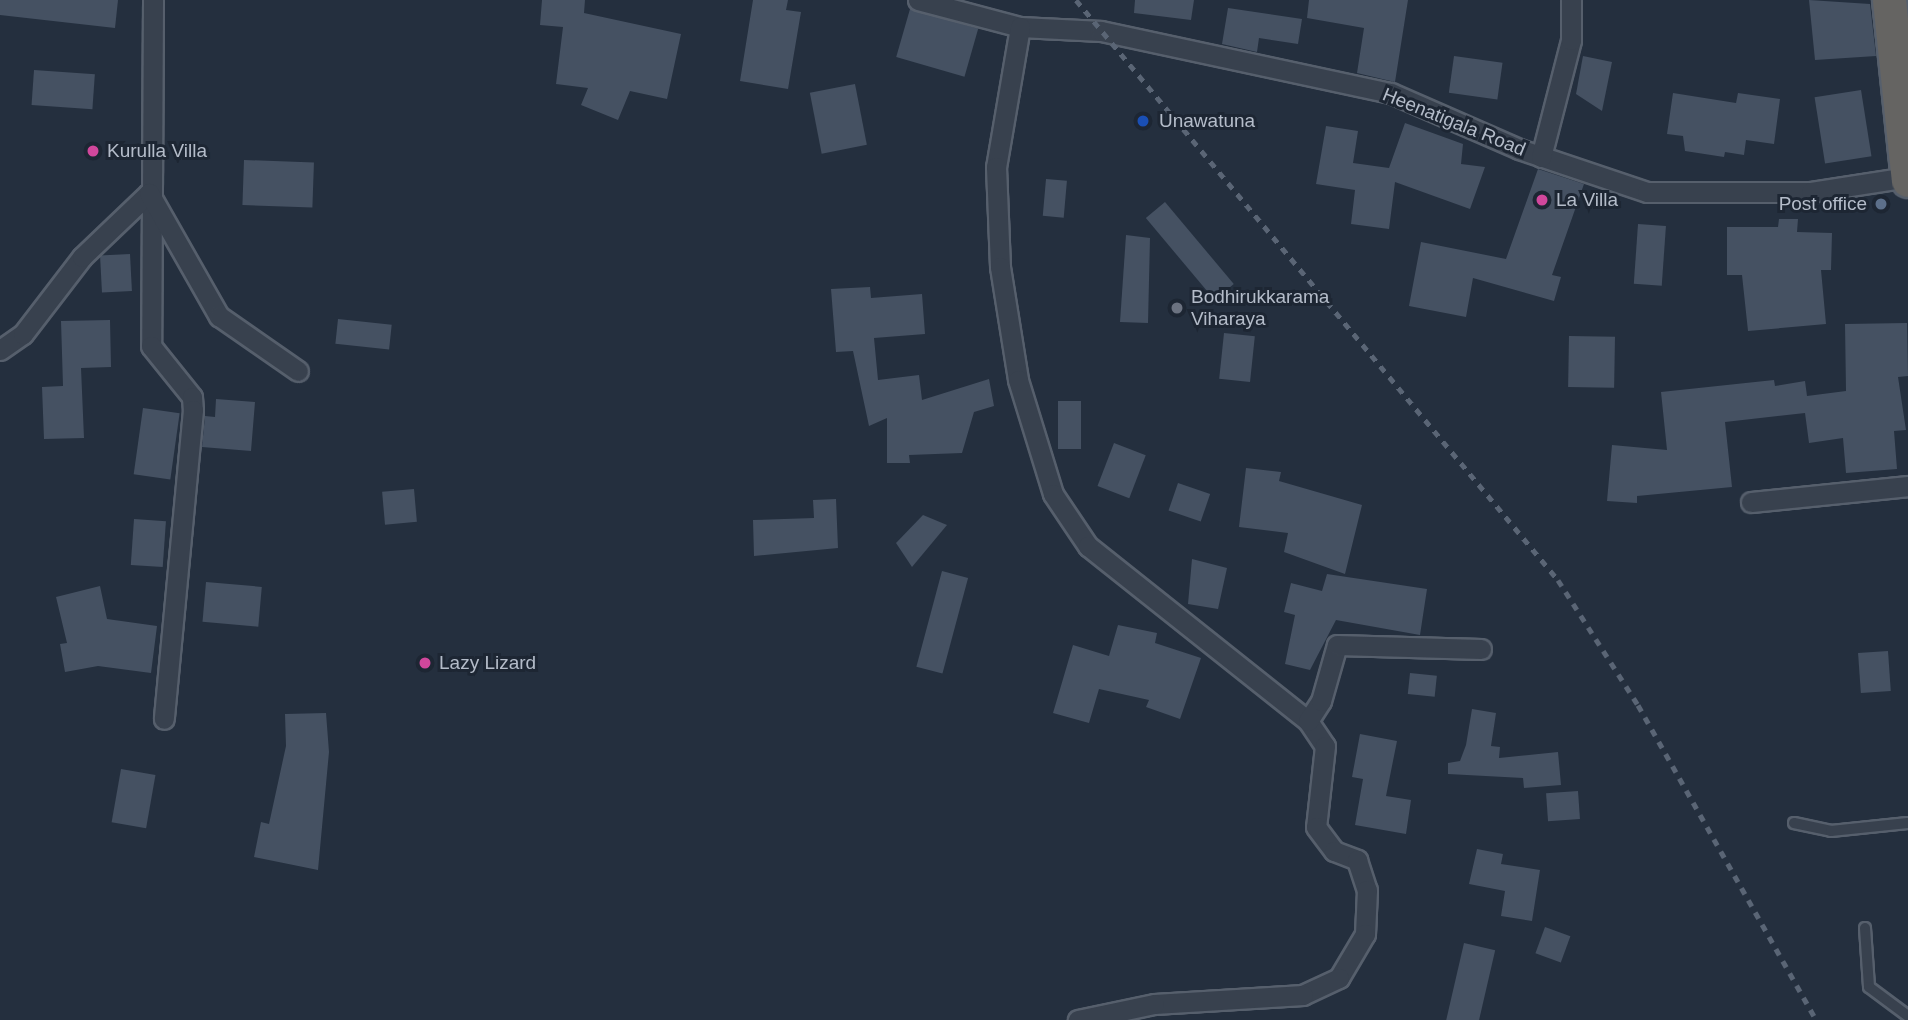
<!DOCTYPE html>
<html>
<head>
<meta charset="utf-8">
<style>
	body { margin:0 }
	#map { position:relative; width:1908px; height:1020px; overflow:hidden; background:#242f3e; font-family:Arial,sans-serif }
	div>[style] { position:absolute }
	.building>* { inset:0; background:#455162; transform-origin:0 0 }
	.roads { filter:drop-shadow(2px 0 #565f6c) drop-shadow(-2px 0 #565f6c) drop-shadow(0 2px #565f6c) drop-shadow(0 -2px #565f6c) }
	.service>* { height:10px; margin:-5px; padding:0 5px; transform-origin:5px; border-radius:5px; background:#38414e }
	.minor>* { height:19px; margin:-9.5px; padding:0 9.5px; transform-origin:9.5px; border-radius:9.5px; background:#38414e }
	.trunk>* { height:33px; margin:-16.5px; padding:0 16.5px; transform-origin:16.5px; border-radius:16.5px; background:#656462 }
	.rail>* { height:5px; margin-top:-2.5px; transform-origin:0; background:repeating-linear-gradient(90deg,#5a6575 0 7px,transparent 0 14px) }
	.dots>* { width:19px; height:19px; translate:-50% -50%; box-sizing:border-box; border:4px solid #1d2633; border-radius:50% }
	span { translate:-50% -50%; white-space:nowrap; text-align:center; line-height:1.15; -webkit-text-stroke:6px #1d2633; paint-order:stroke }
	.poi-label { font-size:19px; color:#b4bcc9 }
	.left { translate:0 -50%; text-align:left }
	.right { translate:-100% -50%; text-align:right }
	.street-label { font-size:19px; color:#b4bcc9 }
</style>
</head>
<body>
<div id="map">
	<div class="building">
		<i style="clip-path:polygon(0 0,118px 0,115px 28px,0 15px)"></i>
		<i style="clip-path:polygon(542px 0,585px 0,584px 13px,681px 34px,667px 99px,630px 91px,618px 120px,581px 105px,588px 88px,556px 84px,563px 27px,540px 25px)"></i>
		<i style="clip-path:polygon(753px 0,788px 0,786px 10px,801px 12px,788px 89px,740px 81px)"></i>
		<i style="clip-path:polygon(1135px 0,1194px 0,1191px 20px,1134px 13px)"></i>
		<i style="clip-path:polygon(1309px 0,1408px 0,1395px 82px,1357px 73px,1364px 28px,1307px 18px)"></i>
		<i style="clip-path:polygon(1809px 0,1870px 4px,1876px 56px,1815px 60px)"></i>
		<i style="clip-path:polygon(1228px 8px,1302px 19px,1298px 44px,1259px 38px,1257px 52px,1222px 44px)"></i>
		<i style="left:910px;top:9px;width:71px;height:50px;rotate:16deg"></i>
		<i style="left:1454px;top:56px;width:49px;height:37px;rotate:8deg"></i>
		<i style="clip-path:polygon(1583px 56px,1612px 62px,1602px 111px,1576px 94px)"></i>
		<i style="left:34px;top:70px;width:61px;height:35px;rotate:4deg"></i>
		<i style="left:855px;top:84px;width:62px;height:46px;rotate:79deg"></i>
		<i style="left:1861px;top:90px;width:67px;height:47px;rotate:81deg"></i>
		<i style="clip-path:polygon(1673px 93px,1736px 103px,1738px 93px,1780px 99px,1774px 144px,1746px 140px,1744px 155px,1725px 152px,1724px 157px,1685px 151px,1683px 136px,1667px 134px)"></i>
		<i style="clip-path:polygon(1405px 123px,1463px 144px,1461px 164px,1485px 167px,1470px 209px,1395px 182px,1389px 229px,1351px 224px,1355px 190px,1316px 184px,1326px 126px,1358px 131px,1353px 163px,1389px 168px)"></i>
		<i style="left:244px;top:160px;width:70px;height:45px;rotate:2deg"></i>
		<i style="clip-path:polygon(1538px 169px,1584px 184px,1552px 275px,1561px 277px,1554px 301px,1473px 278px,1466px 317px,1409px 306px,1421px 242px,1506px 259px)"></i>
		<i style="left:1046px;top:179px;width:21px;height:37px;rotate:5deg"></i>
		<i style="left:1165px;top:202px;width:107px;height:25px;rotate:50deg"></i>
		<i style="clip-path:polygon(1779px 219px,1798px 219px,1797px 232px,1832px 233px,1831px 270px,1821px 270px,1826px 324px,1748px 331px,1742px 275px,1727px 275px,1727px 227px,1778px 227px)"></i>
		<i style="left:1638px;top:224px;width:28px;height:60px;rotate:4deg"></i>
		<i style="clip-path:polygon(1126px 235px,1150px 238px,1148px 323px,1120px 322px)"></i>
		<i style="left:130px;top:254px;width:37px;height:30px;rotate:87deg"></i>
		<i style="clip-path:polygon(870px 287px,871px 298px,922px 294px,925px 334px,874px 338px,878px 380px,919px 375px,922px 400px,989px 379px,994px 406px,974px 412px,962px 453px,909px 455px,910px 463px,887px 463px,887px 418px,869px 426px,853px 351px,836px 352px,831px 289px)"></i>
		<i style="left:338px;top:319px;width:54px;height:25px;rotate:6deg"></i>
		<i style="clip-path:polygon(110px 320px,111px 367px,81px 368px,84px 438px,44px 439px,42px 387px,63px 386px,61px 321px)"></i>
		<i style="clip-path:polygon(1907px 323px,1908px 376px,1898px 377px,1906px 430px,1894px 431px,1897px 469px,1846px 473px,1843px 438px,1809px 443px,1805px 413px,1725px 422px,1732px 487px,1637px 496px,1637px 503px,1607px 501px,1612px 445px,1667px 450px,1661px 392px,1774px 380px,1775px 386px,1805px 381px,1807px 396px,1846px 391px,1845px 324px)"></i>
		<i style="left:1224px;top:333px;width:31px;height:46px;rotate:6deg"></i>
		<i style="left:1569px;top:336px;width:46px;height:51px;rotate:1deg"></i>
		<i style="clip-path:polygon(216px 399px,255px 402px,251px 451px,202px 447px,205px 416px,215px 417px)"></i>
		<i style="left:1058px;top:401px;width:23px;height:48px"></i>
		<i style="left:143px;top:408px;width:37px;height:67px;rotate:8deg"></i>
		<i style="left:1114px;top:443px;width:34px;height:46px;rotate:21deg"></i>
		<i style="clip-path:polygon(1246px 468px,1281px 472px,1279px 481px,1362px 505px,1345px 574px,1284px 552px,1288px 533px,1239px 527px)"></i>
		<i style="left:1178px;top:483px;width:34px;height:29px;rotate:19deg"></i>
		<i style="left:414px;top:489px;width:33px;height:32px;rotate:85deg"></i>
		<i style="clip-path:polygon(836px 499px,838px 548px,754px 556px,753px 520px,814px 518px,813px 500px)"></i>
		<i style="clip-path:polygon(923px 515px,947px 525px,912px 567px,896px 543px)"></i>
		<i style="left:134px;top:519px;width:32px;height:46px;rotate:4deg"></i>
		<i style="clip-path:polygon(1192px 559px,1227px 568px,1218px 609px,1188px 604px)"></i>
		<i style="left:942px;top:571px;width:27px;height:99px;rotate:15deg"></i>
		<i style="clip-path:polygon(1327px 574px,1427px 589px,1420px 635px,1336px 620px,1310px 670px,1285px 664px,1295px 615px,1284px 612px,1291px 583px,1322px 591px)"></i>
		<i style="left:206px;top:582px;width:56px;height:40px;rotate:5deg"></i>
		<i style="clip-path:polygon(100px 586px,107px 619px,157px 626px,151px 673px,98px 666px,65px 672px,60px 644px,67px 643px,56px 597px)"></i>
		<i style="clip-path:polygon(1118px 625px,1157px 633px,1155px 643px,1201px 658px,1180px 719px,1146px 707px,1149px 700px,1099px 689px,1089px 723px,1053px 713px,1073px 645px,1109px 656px)"></i>
		<i style="left:1888px;top:651px;width:40px;height:30px;rotate:86deg"></i>
		<i style="left:1410px;top:673px;width:27px;height:21px;rotate:6deg"></i>
		<i style="clip-path:polygon(1472px 709px,1496px 713px,1491px 746px,1500px 747px,1499px 758px,1558px 752px,1561px 785px,1524px 788px,1523px 778px,1448px 774px,1448px 763px,1460px 761px,1466px 745px)"></i>
		<i style="clip-path:polygon(326px 713px,329px 752px,318px 870px,254px 857px,261px 822px,269px 824px,286px 746px,285px 714px)"></i>
		<i style="clip-path:polygon(1360px 734px,1397px 741px,1386px 796px,1411px 800px,1406px 834px,1355px 825px,1363px 779px,1352px 777px)"></i>
		<i style="left:121px;top:769px;width:35px;height:54px;rotate:10deg"></i>
		<i style="left:1578px;top:791px;width:28px;height:32px;rotate:86deg"></i>
		<i style="clip-path:polygon(1477px 849px,1503px 854px,1501px 864px,1540px 870px,1532px 921px,1501px 916px,1505px 891px,1469px 884px)"></i>
		<i style="left:1545px;top:927px;width:27px;height:28px;rotate:20deg"></i>
		<i style="left:1464px;top:943px;width:32px;height:79px;rotate:13deg"></i>
	</div>
	<div class="roads">
		<div class="service">
			<i style="left:1794px;top:823px;width:38px;rotate:12deg"></i>
			<i style="left:1831px;top:831px;width:77px;rotate:-5.9deg"></i>
			<i style="left:1865px;top:928px;width:59px;rotate:86.1deg"></i>
			<i style="left:1869px;top:987px;width:49px;rotate:36.6deg"></i>
		</div>
		<div class="minor">
			<i style="left:153px;top:0;width:346px;rotate:90.3deg"></i>
			<i style="left:151px;top:346px;width:65px;rotate:51.2deg"></i>
			<i style="left:192px;top:397px;width:13px;rotate:86deg"></i>
			<i style="left:193px;top:410px;width:310px;rotate:95.4deg"></i>
			<i style="left:918px;top:0;width:106px;rotate:14.8deg"></i>
			<i style="left:1020px;top:27px;width:81px;rotate:2.8deg"></i>
			<i style="left:1101px;top:31px;width:297px;rotate:12.1deg"></i>
			<i style="left:1391px;top:93px;width:140px;rotate:23.6deg"></i>
			<i style="left:1519px;top:149px;width:135px;rotate:18.6deg"></i>
			<i style="left:1647px;top:192px;width:164px"></i>
			<i style="left:1811px;top:192px;width:98px;rotate:-8.8deg"></i>
			<i style="left:1020px;top:27px;width:142px;rotate:99.7deg"></i>
			<i style="left:996px;top:167px;width:100px;rotate:87.7deg"></i>
			<i style="left:1000px;top:267px;width:114px;rotate:80.9deg"></i>
			<i style="left:1018px;top:380px;width:119px;rotate:72.9deg"></i>
			<i style="left:1053px;top:494px;width:63px;rotate:56.1deg"></i>
			<i style="left:1088px;top:546px;width:281px;rotate:38.5deg"></i>
			<i style="left:1308px;top:721px;width:30px;rotate:56deg"></i>
			<i style="left:1325px;top:746px;width:81px;rotate:96.3deg"></i>
			<i style="left:1316px;top:827px;width:30px;rotate:53deg"></i>
			<i style="left:1334px;top:851px;width:25px;rotate:21deg"></i>
			<i style="left:1357px;top:860px;width:32px;rotate:72deg"></i>
			<i style="left:1367px;top:890px;width:44px;rotate:92.6deg"></i>
			<i style="left:1365px;top:934px;width:51px;rotate:120.6deg"></i>
			<i style="left:1339px;top:978px;width:40px;rotate:155deg"></i>
			<i style="left:1303px;top:995px;width:149px;rotate:176.5deg"></i>
			<i style="left:1154px;top:1004px;width:78px;rotate:168.1deg"></i>
			<i style="left:1541px;top:157px;width:121px;rotate:-75.6deg"></i>
			<i style="left:1571px;top:40px;width:40px;rotate:-90deg"></i>
			<i style="left:0;top:350px;width:28px;rotate:-35deg"></i>
			<i style="left:23px;top:334px;width:97px;rotate:-52.5deg"></i>
			<i style="left:82px;top:257px;width:93px;rotate:-43.7deg"></i>
			<i style="left:149px;top:193px;width:142px;rotate:60.4deg"></i>
			<i style="left:219px;top:316px;width:96px;rotate:34.8deg"></i>
			<i style="left:1751px;top:502px;width:158px;rotate:-5.8deg"></i>
			<i style="left:1308px;top:721px;width:24px;rotate:-57deg"></i>
			<i style="left:1321px;top:701px;width:58px;rotate:-74.1deg"></i>
			<i style="left:1337px;top:645px;width:144px;rotate:1.6deg"></i>
		</div>
		<div class="trunk">
			<i style="left:1889px;top:0;width:181px;rotate:84deg"></i>
		</div>
	</div>
	<div class="rail">
		<i style="left:1076px;top:0;width:754px;rotate:50.27deg"></i>
		<i style="left:1558px;top:580px;width:148px;rotate:57.4deg"></i>
		<i style="left:1638px;top:705px;width:362px;rotate:60.5deg"></i>
	</div>
	<div class="dots">
		<i style="left:1143px;top:121px;background:#1a4fb4"></i>
		<i style="left:93px;top:151px;background:#d1479c"></i>
		<i style="left:1542px;top:200px;background:#d1479c"></i>
		<i style="left:1881px;top:204px;background:#5c6f8a"></i>
		<i style="left:1177px;top:308px;background:#6b7280"></i>
		<i style="left:425px;top:663px;background:#d1479c"></i>
	</div>
	<div class="poi-label">
		<span class="left" style="left:1159px;top:121px">Unawatuna</span>
		<span class="left" style="left:107px;top:151px">Kurulla Villa</span>
		<span class="left" style="left:1556px;top:200px">La Villa</span>
		<span class="right" style="left:1867px;top:204px">Post office</span>
		<span class="left" style="left:1191px;top:308px">Bodhirukkarama<br>Viharaya</span>
		<span class="left" style="left:439px;top:663px">Lazy Lizard</span>
	</div>
	<div class="street-label">
		<span style="left:1454px;top:122px;rotate:22deg">Heenatigala Road</span>
	</div>
</div>
</body>
</html>
